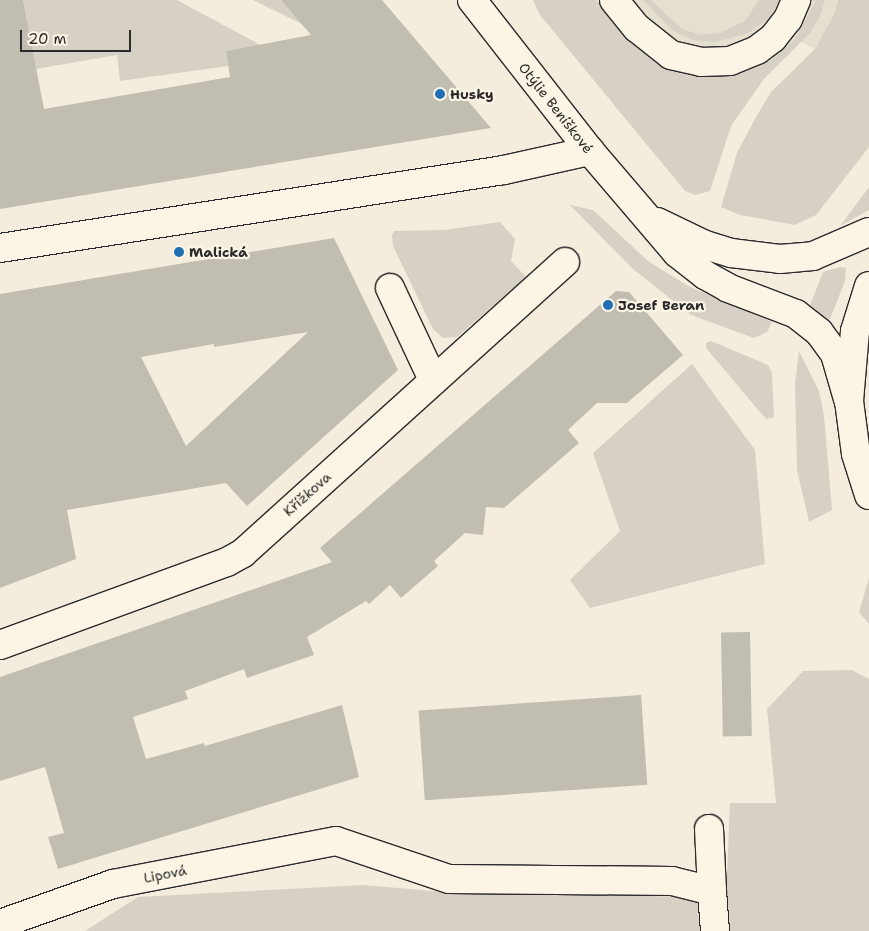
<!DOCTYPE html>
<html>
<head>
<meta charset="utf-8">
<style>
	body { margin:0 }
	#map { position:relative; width:869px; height:931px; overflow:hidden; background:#f4edde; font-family:"Shantell Sans",sans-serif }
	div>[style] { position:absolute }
	.built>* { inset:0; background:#e5dfd0 }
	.green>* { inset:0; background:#d6d1c4 }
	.building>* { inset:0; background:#c2bdb1; transform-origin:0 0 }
	.roads { filter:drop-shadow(1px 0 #2b2b2b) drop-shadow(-1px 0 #2b2b2b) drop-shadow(0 1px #2b2b2b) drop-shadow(0 -1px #2b2b2b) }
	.minor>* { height:28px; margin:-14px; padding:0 14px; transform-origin:14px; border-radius:14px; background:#fcf5e5 }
	.major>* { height:28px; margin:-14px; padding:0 14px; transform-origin:14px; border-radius:14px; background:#fcf5e5 }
	.dots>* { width:14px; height:14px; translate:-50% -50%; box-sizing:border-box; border:2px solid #fcf5e5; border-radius:50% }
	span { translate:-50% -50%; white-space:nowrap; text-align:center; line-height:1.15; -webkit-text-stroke:4.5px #fcf5e5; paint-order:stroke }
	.poi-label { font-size:14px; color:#2b2b2b; font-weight:700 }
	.left { translate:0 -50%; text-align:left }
	.street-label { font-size:14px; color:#2b2b2b }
	.scale { position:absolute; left:20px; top:30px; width:111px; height:22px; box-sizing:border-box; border:2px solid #2b2b2b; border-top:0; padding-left:6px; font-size:15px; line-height:18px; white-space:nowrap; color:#2b2b2b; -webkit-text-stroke:4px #fcf5e5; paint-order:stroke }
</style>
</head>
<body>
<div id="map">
	<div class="built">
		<i style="clip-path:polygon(596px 0,838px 0,835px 12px,815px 49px,795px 39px,770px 61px,732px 75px,702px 77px,662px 66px,632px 43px)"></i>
	</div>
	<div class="green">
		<i style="clip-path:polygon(23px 0,177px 0,283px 57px,247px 47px,226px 51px,228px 66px,120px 81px,117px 55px,36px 69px)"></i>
		<i style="clip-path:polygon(253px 0,281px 0,302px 24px)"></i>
		<i style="clip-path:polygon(533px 0,596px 0,632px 43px,662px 66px,702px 77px,732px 75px,770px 61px,795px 39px,816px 0,825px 0,820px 16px,810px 33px,764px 79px,731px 126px,710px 191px,695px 195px,685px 191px,540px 15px)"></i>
		<i style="clip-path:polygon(643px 0,651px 0,682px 29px,701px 35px,720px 33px,745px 21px,759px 0,780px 0,769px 18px,749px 33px,715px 42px,693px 40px,672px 30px)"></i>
		<i style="clip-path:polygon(838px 0,869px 0,869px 147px,816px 215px,795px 225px,740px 215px,721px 207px,737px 153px,756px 117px,771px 92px,815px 49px,835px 12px)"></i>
		<i style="clip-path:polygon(869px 187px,869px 210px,840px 226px)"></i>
		<i style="clip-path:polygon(570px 205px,593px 210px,648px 261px,688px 286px,772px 322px,767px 332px,754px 338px,691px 315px,632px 268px)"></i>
		<i style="clip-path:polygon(500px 222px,515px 239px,511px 261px,526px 277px,457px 337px,443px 338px,433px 329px,393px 246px,392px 235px,394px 231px,444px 230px)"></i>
		<i style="clip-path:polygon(840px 267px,846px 268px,845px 281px,830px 319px,822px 318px,809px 308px,823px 272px)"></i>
		<i style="clip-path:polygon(711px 341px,768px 365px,772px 373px,774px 417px,766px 419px,706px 348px,706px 343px)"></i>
		<i style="clip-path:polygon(799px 351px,819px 391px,824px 416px,832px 510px,809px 522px,797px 470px,795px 384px)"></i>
		<i style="clip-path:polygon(692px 364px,755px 450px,765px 564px,590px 608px,570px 580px,620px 531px,593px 453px)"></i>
		<i style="clip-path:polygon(869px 578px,869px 624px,859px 612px)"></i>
		<i style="clip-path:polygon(852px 670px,869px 679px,869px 931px,85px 931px,138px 897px,363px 885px,467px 894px,726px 897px,730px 803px,776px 803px,767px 709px,803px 671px)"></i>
	</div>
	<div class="building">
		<i style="clip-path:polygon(0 0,23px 0,44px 109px,230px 77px,226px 51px,311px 35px,281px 0,382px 0,491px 128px,0 209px)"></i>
		<i style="clip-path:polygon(evenodd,334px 238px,398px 370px,247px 506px,226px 483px,67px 510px,76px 559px,0 588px,0 294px,334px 238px,308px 332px,186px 446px,141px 357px,214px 344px,214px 347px,308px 332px)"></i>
		<i style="clip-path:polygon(616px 291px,629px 292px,683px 355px,627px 403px,597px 403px,568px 430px,579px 443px,504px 508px,486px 507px,483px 535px,465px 533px,434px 561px,438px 566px,401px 598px,390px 585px,369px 604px,366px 601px,307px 637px,314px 655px,247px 678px,244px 669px,185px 691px,188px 699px,133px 717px,146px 759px,204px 743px,205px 746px,342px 705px,359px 777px,58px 869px,48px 837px,64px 833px,45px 767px,0 781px,0 677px,332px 562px,320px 548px)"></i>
		<i style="left:750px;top:632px;width:104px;height:29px;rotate:89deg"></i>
		<i style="left:641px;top:695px;width:90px;height:223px;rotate:86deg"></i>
	</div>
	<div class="roads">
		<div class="minor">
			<i style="left:472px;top:0;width:192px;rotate:52deg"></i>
			<i style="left:590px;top:151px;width:134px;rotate:49.5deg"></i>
			<i style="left:677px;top:253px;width:36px;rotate:38deg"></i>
			<i style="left:705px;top:275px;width:26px;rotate:29deg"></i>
			<i style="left:728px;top:288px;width:73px;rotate:20.9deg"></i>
			<i style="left:796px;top:314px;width:29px;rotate:38deg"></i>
			<i style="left:819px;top:332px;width:27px;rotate:54deg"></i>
			<i style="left:835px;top:354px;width:47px;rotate:73.9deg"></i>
			<i style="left:614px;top:0;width:36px;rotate:51deg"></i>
			<i style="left:637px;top:28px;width:43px;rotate:38.5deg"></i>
			<i style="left:671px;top:55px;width:31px;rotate:13deg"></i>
			<i style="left:701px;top:62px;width:29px;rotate:-2deg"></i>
			<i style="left:730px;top:61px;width:29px;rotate:-22deg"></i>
			<i style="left:757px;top:50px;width:20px;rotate:-37deg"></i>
			<i style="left:773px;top:38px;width:24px;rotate:-52deg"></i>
			<i style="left:788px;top:19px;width:21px;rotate:-67deg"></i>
			<i style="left:657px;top:222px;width:53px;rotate:25.6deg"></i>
			<i style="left:705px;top:245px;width:27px;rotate:17deg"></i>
			<i style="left:731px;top:253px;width:49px;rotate:7deg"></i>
			<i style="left:780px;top:259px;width:33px;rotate:-5deg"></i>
			<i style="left:813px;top:256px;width:61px;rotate:-23.2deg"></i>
			<i style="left:0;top:248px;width:510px;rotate:-8.8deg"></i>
			<i style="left:504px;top:170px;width:88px;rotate:-12.5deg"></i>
			<i style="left:390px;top:288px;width:102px;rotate:64.9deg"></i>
			<i style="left:0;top:645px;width:242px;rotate:-20.1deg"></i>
			<i style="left:227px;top:562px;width:18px;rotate:-29deg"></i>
			<i style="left:243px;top:553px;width:434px;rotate:-42.1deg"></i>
			<i style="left:709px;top:829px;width:62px;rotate:87.2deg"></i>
			<i style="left:0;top:924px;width:120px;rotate:-19.5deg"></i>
			<i style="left:113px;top:884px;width:227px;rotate:-10.9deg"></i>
			<i style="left:336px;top:841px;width:119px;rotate:18.6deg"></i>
			<i style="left:449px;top:879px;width:223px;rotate:0.5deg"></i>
			<i style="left:672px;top:881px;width:41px;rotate:14deg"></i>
			<i style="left:712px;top:891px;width:40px;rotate:85.7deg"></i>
		</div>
		<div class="major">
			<i style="left:869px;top:286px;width:47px;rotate:107.3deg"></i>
			<i style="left:855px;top:331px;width:70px;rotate:94.9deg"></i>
			<i style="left:849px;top:401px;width:53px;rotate:82.5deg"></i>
			<i style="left:856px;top:454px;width:43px;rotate:72.4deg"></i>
		</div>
	</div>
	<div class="dots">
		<i style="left:440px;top:94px;background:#1f6fb2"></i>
		<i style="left:179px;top:252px;background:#1f6fb2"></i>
		<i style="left:608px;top:305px;background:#1f6fb2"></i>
	</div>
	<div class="poi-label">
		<span class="left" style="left:450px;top:94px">Husky</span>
		<span class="left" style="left:189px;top:252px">Malická</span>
		<span class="left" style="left:618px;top:305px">Josef Beran</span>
	</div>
	<div class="street-label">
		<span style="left:556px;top:108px;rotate:52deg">Otýlie Beníškové</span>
		<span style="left:307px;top:494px;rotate:-42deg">Křížkova</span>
		<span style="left:165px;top:874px;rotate:-11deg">Lipová</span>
	</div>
	<div class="scale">20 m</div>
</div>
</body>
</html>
